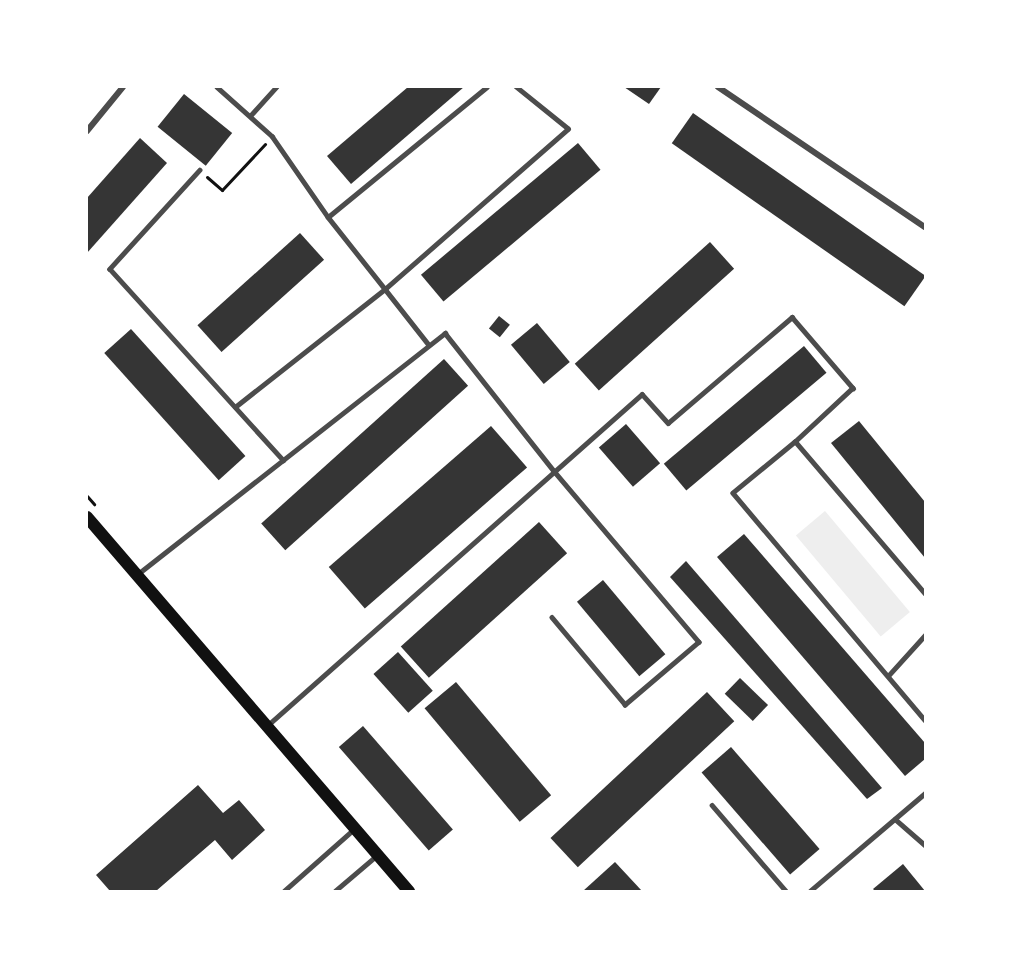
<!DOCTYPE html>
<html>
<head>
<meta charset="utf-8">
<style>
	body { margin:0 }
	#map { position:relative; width:1012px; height:978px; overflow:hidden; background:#fff; font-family:"Libre Baskerville",serif }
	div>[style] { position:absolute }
	.green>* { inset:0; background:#eee; transform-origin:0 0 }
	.building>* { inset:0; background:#353535; transform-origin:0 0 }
	.path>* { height:3px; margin:-1.5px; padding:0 1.5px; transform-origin:1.5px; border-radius:1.5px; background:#111 }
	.service>* { height:4.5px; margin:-2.25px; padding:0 2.25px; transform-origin:2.25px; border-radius:2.25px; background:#4c4c4c }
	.minor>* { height:6px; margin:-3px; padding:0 3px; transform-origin:3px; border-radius:3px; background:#4c4c4c }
	.secondary>* { height:12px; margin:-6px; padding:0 6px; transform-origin:6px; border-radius:6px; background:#111 }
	span { translate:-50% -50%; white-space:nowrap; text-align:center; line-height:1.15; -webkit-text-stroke:6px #fff; paint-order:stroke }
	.frame { position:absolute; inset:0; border:88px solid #fff; pointer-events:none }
</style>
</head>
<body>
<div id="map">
	<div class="green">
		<i style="left:825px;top:511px;width:132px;height:38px;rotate:50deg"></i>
	</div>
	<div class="building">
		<i style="clip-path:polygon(408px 87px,464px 87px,351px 184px,327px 156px)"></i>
		<i style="clip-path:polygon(624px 87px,661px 87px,649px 104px)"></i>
		<i style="left:184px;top:94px;width:62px;height:42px;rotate:39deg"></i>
		<i style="left:693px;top:113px;width:284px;height:37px;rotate:35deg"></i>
		<i style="clip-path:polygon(140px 138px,167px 163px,87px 253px,87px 198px)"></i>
		<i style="left:578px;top:143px;width:35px;height:205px;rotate:50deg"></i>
		<i style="left:300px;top:233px;width:36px;height:138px;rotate:48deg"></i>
		<i style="left:710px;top:242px;width:36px;height:182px;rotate:48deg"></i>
		<i style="left:499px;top:316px;width:14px;height:16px;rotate:39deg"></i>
		<i style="left:537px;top:323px;width:51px;height:34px;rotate:50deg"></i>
		<i style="left:131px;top:329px;width:171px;height:36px;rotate:48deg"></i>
		<i style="left:804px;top:346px;width:35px;height:183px;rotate:50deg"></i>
		<i style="left:444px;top:359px;width:36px;height:246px;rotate:48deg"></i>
		<i style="clip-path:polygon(859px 421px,925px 502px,925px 558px,831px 443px)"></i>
		<i style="left:626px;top:424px;width:52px;height:36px;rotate:49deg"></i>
		<i style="left:491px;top:426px;width:55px;height:215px;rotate:49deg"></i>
		<i style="left:539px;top:522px;width:42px;height:186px;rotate:48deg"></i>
		<i style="clip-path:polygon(744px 534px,925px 743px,925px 759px,905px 776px,717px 557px)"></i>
		<i style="clip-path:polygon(686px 561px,882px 788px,867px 799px,670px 577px)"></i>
		<i style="left:603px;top:580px;width:97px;height:34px;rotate:50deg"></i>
		<i style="left:398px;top:652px;width:52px;height:33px;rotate:48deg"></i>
		<i style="left:740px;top:678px;width:39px;height:22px;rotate:44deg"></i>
		<i style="left:456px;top:682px;width:148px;height:41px;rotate:50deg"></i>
		<i style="left:707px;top:692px;width:40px;height:214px;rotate:47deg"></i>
		<i style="left:363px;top:726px;width:137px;height:32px;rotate:49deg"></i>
		<i style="left:731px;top:747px;width:135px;height:39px;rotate:49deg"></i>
		<i style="clip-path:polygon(198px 785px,223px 813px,239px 800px,265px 830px,232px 860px,215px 840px,156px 891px,110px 891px,96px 875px)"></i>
		<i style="clip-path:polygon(615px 862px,642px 891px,583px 891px)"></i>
		<i style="clip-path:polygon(903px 864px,925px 891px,875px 891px,873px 889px)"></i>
	</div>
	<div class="path">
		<i style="left:207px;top:177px;width:20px;rotate:41deg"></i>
		<i style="left:222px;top:190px;width:63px;rotate:-46.9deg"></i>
		<i style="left:87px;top:496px;width:11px;rotate:49deg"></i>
	</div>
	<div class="service">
		<i style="left:217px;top:87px;width:74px;rotate:41.7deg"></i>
		<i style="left:272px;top:136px;width:98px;rotate:55.3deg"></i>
		<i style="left:328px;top:217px;width:92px;rotate:51.6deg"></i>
		<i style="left:385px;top:289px;width:243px;rotate:-41.2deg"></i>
		<i style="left:568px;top:129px;width:67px;rotate:-141.1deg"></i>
		<i style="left:250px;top:116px;width:39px;rotate:-48deg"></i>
		<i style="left:200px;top:170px;width:134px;rotate:132.3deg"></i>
		<i style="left:110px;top:269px;width:258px;rotate:47.8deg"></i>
		<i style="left:328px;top:217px;width:205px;rotate:-39.3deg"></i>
		<i style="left:235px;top:407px;width:191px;rotate:-38.2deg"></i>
		<i style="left:385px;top:289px;width:71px;rotate:51.8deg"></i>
		<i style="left:139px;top:573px;width:389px;rotate:-38.1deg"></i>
		<i style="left:445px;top:333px;width:176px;rotate:51.7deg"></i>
		<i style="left:554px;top:471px;width:224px;rotate:49.7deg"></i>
		<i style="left:699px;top:642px;width:97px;rotate:139.6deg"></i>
		<i style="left:625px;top:705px;width:114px;rotate:-130deg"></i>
		<i style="left:925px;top:594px;width:200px;rotate:-130.5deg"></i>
		<i style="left:795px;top:442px;width:80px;rotate:140.6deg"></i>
		<i style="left:733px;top:493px;width:297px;rotate:49.8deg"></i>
		<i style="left:888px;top:676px;width:55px;rotate:-47.9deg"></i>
		<i style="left:268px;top:725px;width:499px;rotate:-41.5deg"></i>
		<i style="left:642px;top:394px;width:39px;rotate:48deg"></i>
		<i style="left:668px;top:423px;width:163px;rotate:-40.5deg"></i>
		<i style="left:792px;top:317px;width:94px;rotate:49.3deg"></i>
		<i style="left:853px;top:388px;width:79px;rotate:137deg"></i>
		<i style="left:712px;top:805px;width:113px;rotate:49.3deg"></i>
		<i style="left:895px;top:819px;width:40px;rotate:41deg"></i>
		<i style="left:284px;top:891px;width:92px;rotate:-41.5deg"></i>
		<i style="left:335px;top:891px;width:54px;rotate:-40.5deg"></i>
		<i style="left:810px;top:891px;width:151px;rotate:-40.4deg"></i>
	</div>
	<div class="minor">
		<i style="left:718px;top:87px;width:250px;rotate:34.1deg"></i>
		<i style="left:87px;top:131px;width:57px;rotate:-50.7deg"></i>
	</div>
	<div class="secondary">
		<i style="left:87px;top:517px;width:494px;rotate:49.3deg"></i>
	</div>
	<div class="frame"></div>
</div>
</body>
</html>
